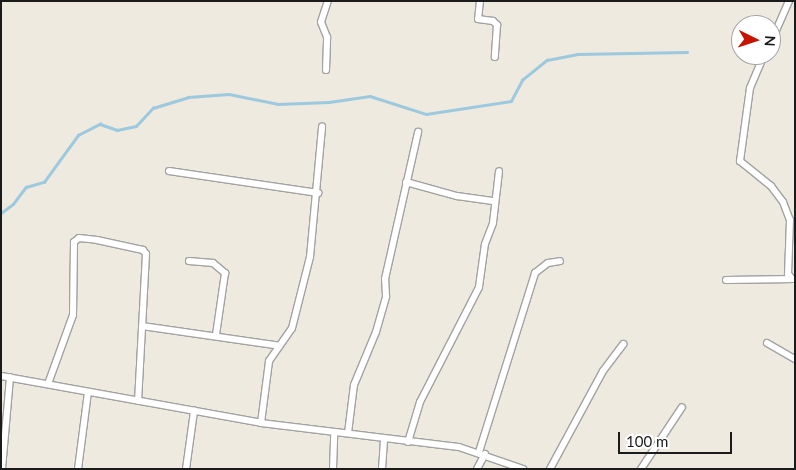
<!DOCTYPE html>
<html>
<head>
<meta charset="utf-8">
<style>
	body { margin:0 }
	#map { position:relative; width:796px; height:470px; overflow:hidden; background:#eeeae0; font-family:Lato,sans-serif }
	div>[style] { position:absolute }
	.stream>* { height:2.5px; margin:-1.25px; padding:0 1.25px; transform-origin:1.25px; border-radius:1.25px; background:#9dc9de }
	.roads { filter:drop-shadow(1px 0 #a2a2a2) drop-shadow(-1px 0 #a2a2a2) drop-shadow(0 1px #a2a2a2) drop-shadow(0 -1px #a2a2a2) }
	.street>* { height:6px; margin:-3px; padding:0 3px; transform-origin:3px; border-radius:3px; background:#fff }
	span { translate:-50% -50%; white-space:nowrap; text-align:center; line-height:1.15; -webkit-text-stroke:4.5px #fff; paint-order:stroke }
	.frame { position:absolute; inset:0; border:2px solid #1b1b1b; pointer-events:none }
	.north { position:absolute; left:731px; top:15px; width:50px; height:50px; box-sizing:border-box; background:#fff; border:1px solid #a4a4a4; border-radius:50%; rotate:94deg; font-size:14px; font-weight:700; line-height:20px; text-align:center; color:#1b1b1b }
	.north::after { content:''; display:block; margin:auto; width:18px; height:22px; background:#c61400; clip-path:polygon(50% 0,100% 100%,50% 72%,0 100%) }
	.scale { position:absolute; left:618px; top:432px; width:114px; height:22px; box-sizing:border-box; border:2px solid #1b1b1b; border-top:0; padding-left:6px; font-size:15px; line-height:18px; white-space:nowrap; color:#1b1b1b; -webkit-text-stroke:4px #fff; paint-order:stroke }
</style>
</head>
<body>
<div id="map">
	<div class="stream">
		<i style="left:1px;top:213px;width:15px;rotate:-37deg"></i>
		<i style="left:13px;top:204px;width:21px;rotate:-53deg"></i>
		<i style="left:26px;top:187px;width:19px;rotate:-16deg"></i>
		<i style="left:44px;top:182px;width:58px;rotate:-54.1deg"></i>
		<i style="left:78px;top:135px;width:25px;rotate:-27deg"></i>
		<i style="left:100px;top:124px;width:18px;rotate:19deg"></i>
		<i style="left:117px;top:130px;width:19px;rotate:-12deg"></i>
		<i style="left:136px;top:126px;width:25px;rotate:-47deg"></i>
		<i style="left:153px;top:108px;width:37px;rotate:-17deg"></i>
		<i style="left:188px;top:97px;width:41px;rotate:-4.2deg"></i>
		<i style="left:229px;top:94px;width:50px;rotate:11.5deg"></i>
		<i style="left:278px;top:104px;width:51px;rotate:-2.2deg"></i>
		<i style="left:329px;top:102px;width:41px;rotate:-8.3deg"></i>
		<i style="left:370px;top:96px;width:59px;rotate:17.8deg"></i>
		<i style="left:426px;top:114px;width:86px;rotate:-8.7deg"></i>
		<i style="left:511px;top:101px;width:24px;rotate:-62deg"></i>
		<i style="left:522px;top:80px;width:32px;rotate:-39deg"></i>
		<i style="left:547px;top:60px;width:31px;rotate:-11deg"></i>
		<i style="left:577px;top:54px;width:110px;rotate:-1deg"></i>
	</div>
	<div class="roads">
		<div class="street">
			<i style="left:480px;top:1px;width:18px;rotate:96deg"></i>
			<i style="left:478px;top:19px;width:15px;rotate:8deg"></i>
			<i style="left:493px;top:21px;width:6px;rotate:45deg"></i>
			<i style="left:497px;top:25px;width:32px;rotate:94deg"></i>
			<i style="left:771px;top:42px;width:45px;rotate:-66.3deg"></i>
			<i style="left:764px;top:55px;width:36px;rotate:113deg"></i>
			<i style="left:750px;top:88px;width:74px;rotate:97.8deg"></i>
			<i style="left:740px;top:161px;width:40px;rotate:39deg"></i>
			<i style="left:771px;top:186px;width:20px;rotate:53deg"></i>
			<i style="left:783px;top:202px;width:19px;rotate:69deg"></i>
			<i style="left:790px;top:220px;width:54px;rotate:92.1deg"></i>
			<i style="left:788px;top:274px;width:6px;rotate:51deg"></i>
			<i style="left:326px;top:70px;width:33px;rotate:-88deg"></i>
			<i style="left:327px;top:37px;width:16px;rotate:-112deg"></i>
			<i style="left:321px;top:22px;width:22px;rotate:-72deg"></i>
			<i style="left:169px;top:171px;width:151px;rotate:8.4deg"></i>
			<i style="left:406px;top:182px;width:53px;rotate:15.4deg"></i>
			<i style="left:457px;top:196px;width:36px;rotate:8deg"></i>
			<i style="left:189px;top:261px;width:24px;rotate:5deg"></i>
			<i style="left:213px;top:263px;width:16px;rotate:40deg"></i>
			<i style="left:225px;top:273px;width:63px;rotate:98.3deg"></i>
			<i style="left:726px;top:280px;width:68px;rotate:-0.8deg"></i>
			<i style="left:142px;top:326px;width:139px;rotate:8.2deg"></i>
			<i style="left:767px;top:343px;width:32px;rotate:30deg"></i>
			<i style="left:1px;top:376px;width:264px;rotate:10.2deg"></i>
			<i style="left:261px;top:423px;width:199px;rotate:6.9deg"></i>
			<i style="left:459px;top:447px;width:68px;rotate:19deg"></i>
			<i style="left:48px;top:384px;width:73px;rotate:-70.1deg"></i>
			<i style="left:73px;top:315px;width:73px;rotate:-89.2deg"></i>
			<i style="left:74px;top:242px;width:6px;rotate:-39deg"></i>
			<i style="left:79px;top:238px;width:18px;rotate:6deg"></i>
			<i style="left:97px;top:240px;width:47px;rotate:12.3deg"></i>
			<i style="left:143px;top:250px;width:5px;rotate:53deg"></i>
			<i style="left:146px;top:254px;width:147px;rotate:93.1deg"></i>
			<i style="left:261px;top:423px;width:63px;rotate:-82.6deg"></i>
			<i style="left:269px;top:361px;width:40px;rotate:-55.1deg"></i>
			<i style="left:292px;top:328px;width:73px;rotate:-75.8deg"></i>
			<i style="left:310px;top:257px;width:131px;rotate:-84.7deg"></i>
			<i style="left:348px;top:433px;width:48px;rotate:-82.9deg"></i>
			<i style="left:354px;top:385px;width:57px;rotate:-67.5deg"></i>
			<i style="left:376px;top:332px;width:37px;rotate:-74deg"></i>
			<i style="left:386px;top:296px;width:17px;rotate:-93deg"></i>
			<i style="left:385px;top:279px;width:151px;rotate:-77.3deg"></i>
			<i style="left:408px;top:442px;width:42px;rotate:-73.3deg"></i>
			<i style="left:420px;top:402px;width:129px;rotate:-62.8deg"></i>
			<i style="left:479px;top:287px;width:43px;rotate:-82.1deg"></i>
			<i style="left:485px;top:244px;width:22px;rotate:-69deg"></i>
			<i style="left:493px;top:223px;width:52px;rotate:-83.4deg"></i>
			<i style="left:479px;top:452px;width:188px;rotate:-72.6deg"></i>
			<i style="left:535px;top:273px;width:16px;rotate:-38deg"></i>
			<i style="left:548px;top:263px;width:12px;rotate:-9deg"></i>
			<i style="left:2px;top:469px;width:92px;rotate:-85deg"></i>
			<i style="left:78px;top:469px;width:78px;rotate:-82.6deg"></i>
			<i style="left:186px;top:469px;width:59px;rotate:-82.1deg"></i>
			<i style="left:333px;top:469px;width:37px;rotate:-88deg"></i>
			<i style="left:382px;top:469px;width:30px;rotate:-86deg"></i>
			<i style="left:477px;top:469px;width:17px;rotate:-62deg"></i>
			<i style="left:550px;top:469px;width:111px;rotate:-61.6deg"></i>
			<i style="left:603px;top:371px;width:34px;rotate:-53deg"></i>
			<i style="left:641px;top:469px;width:74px;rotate:-56.5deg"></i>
		</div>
	</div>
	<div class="frame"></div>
	<div class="north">N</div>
	<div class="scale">100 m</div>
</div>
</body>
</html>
